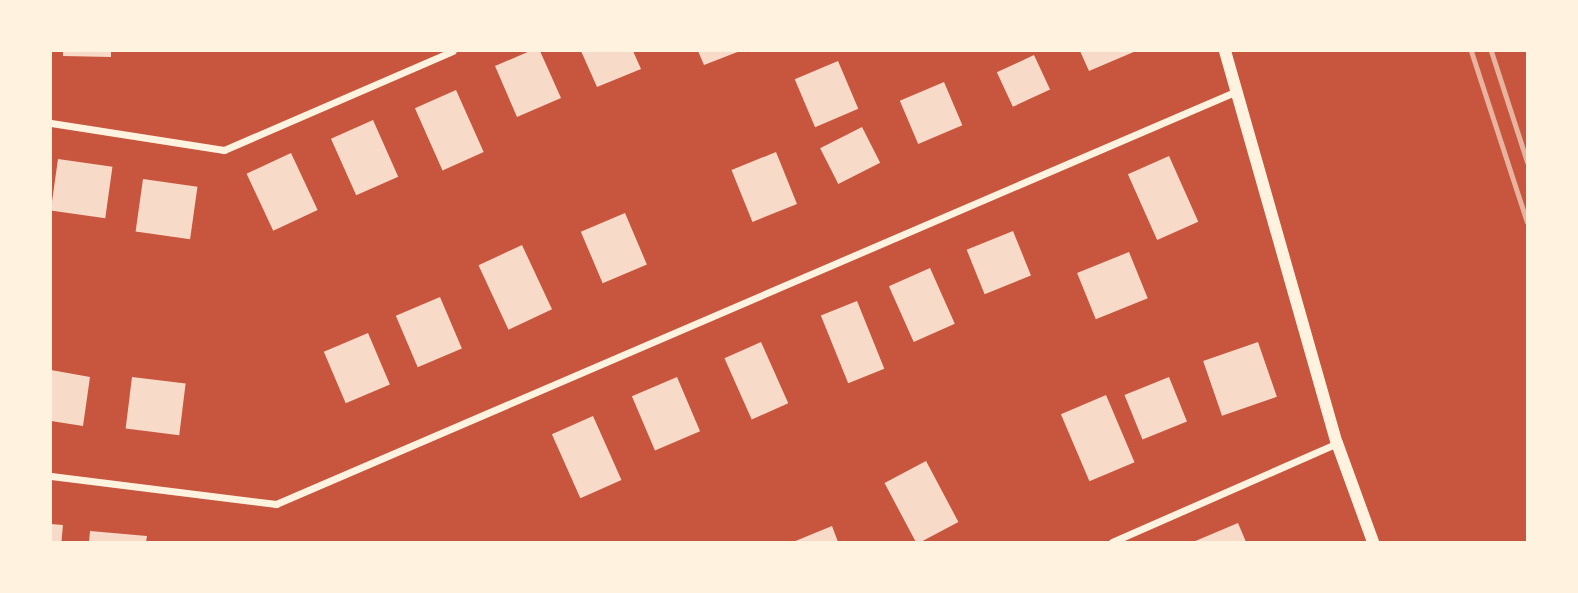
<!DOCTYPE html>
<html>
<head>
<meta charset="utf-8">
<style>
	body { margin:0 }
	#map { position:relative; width:1578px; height:593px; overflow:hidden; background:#c8553d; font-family:"DejaVu Sans",sans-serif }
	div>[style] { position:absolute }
	.building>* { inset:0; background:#f7dbc8; transform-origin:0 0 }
	.minor>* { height:7px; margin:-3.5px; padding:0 3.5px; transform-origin:3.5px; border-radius:3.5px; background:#fff3e0 }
	.tertiary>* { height:12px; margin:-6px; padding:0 6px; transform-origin:6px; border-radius:6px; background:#fff3e0 }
	.rail>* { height:5px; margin:-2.5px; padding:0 2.5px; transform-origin:2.5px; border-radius:2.5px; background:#e9b49f }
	span { translate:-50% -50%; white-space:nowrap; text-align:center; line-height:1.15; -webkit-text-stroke:6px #fff3e0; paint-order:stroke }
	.frame { position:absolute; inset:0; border:52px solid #fff3e0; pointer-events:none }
</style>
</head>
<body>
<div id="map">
	<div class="building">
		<i style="clip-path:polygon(63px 51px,111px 51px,111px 57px,63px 56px)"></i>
		<i style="clip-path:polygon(530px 51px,540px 51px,561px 98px,517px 117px,495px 66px)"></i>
		<i style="clip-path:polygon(581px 51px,633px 51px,641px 69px,597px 87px)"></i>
		<i style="clip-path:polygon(698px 51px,740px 51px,704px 65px)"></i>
		<i style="clip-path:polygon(1080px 51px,1136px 51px,1089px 71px)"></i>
		<i style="left:1034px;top:55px;width:38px;height:41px;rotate:65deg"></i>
		<i style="left:838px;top:61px;width:52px;height:47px;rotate:67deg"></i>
		<i style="left:944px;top:82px;width:47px;height:48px;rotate:67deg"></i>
		<i style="left:456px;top:90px;width:68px;height:45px;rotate:66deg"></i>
		<i style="left:373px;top:120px;width:62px;height:46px;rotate:66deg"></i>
		<i style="left:862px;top:127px;width:40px;height:47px;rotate:63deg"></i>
		<i style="left:776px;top:152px;width:56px;height:48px;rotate:68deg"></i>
		<i style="left:291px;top:153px;width:63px;height:49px;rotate:65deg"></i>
		<i style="left:1169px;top:156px;width:72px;height:45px;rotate:66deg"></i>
		<i style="left:58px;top:159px;width:55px;height:52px;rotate:8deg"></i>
		<i style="left:143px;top:179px;width:55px;height:53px;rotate:8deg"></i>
		<i style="left:625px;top:213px;width:56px;height:48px;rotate:67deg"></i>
		<i style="left:1013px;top:231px;width:48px;height:50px;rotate:68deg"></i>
		<i style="left:522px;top:245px;width:71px;height:48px;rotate:65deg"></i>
		<i style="left:1129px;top:252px;width:50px;height:56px;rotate:68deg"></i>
		<i style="left:930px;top:268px;width:61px;height:45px;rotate:66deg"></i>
		<i style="left:440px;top:297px;width:56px;height:48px;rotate:67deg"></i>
		<i style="left:857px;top:301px;width:73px;height:39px;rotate:68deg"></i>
		<i style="left:368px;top:333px;width:56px;height:48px;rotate:67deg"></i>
		<i style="left:761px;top:342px;width:67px;height:40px;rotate:66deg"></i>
		<i style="left:1258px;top:342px;width:58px;height:58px;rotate:71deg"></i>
		<i style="clip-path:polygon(51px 370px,90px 377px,83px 426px,51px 421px)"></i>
		<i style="left:132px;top:377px;width:54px;height:52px;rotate:7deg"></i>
		<i style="left:677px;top:377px;width:59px;height:49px;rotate:67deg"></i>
		<i style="left:1169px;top:377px;width:48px;height:48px;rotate:68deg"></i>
		<i style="left:1106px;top:395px;width:73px;height:49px;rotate:67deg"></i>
		<i style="left:593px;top:416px;width:70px;height:45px;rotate:66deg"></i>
		<i style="left:926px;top:461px;width:69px;height:47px;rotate:62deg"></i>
		<i style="clip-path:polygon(1238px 523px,1246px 542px,1193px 542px)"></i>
		<i style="left:51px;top:524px;width:12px;height:18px;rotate:5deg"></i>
		<i style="clip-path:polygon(832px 526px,838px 542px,793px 542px)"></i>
		<i style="clip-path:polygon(90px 531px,147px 536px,146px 542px,89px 542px)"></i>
	</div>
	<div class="minor">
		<i style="left:51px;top:123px;width:175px;rotate:8.9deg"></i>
		<i style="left:224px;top:150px;width:249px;rotate:-23.4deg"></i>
		<i style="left:51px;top:476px;width:227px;rotate:7.1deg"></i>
		<i style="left:276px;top:504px;width:1046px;rotate:-23.26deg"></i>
		<i style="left:1112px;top:542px;width:246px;rotate:-23.7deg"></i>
	</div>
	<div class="tertiary">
		<i style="left:1225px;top:51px;width:408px;rotate:74.1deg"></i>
		<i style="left:1337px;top:443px;width:105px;rotate:70deg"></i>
	</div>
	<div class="rail">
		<i style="left:1471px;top:51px;width:180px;rotate:71.9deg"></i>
		<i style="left:1491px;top:51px;width:117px;rotate:72deg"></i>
	</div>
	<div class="frame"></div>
</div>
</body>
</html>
